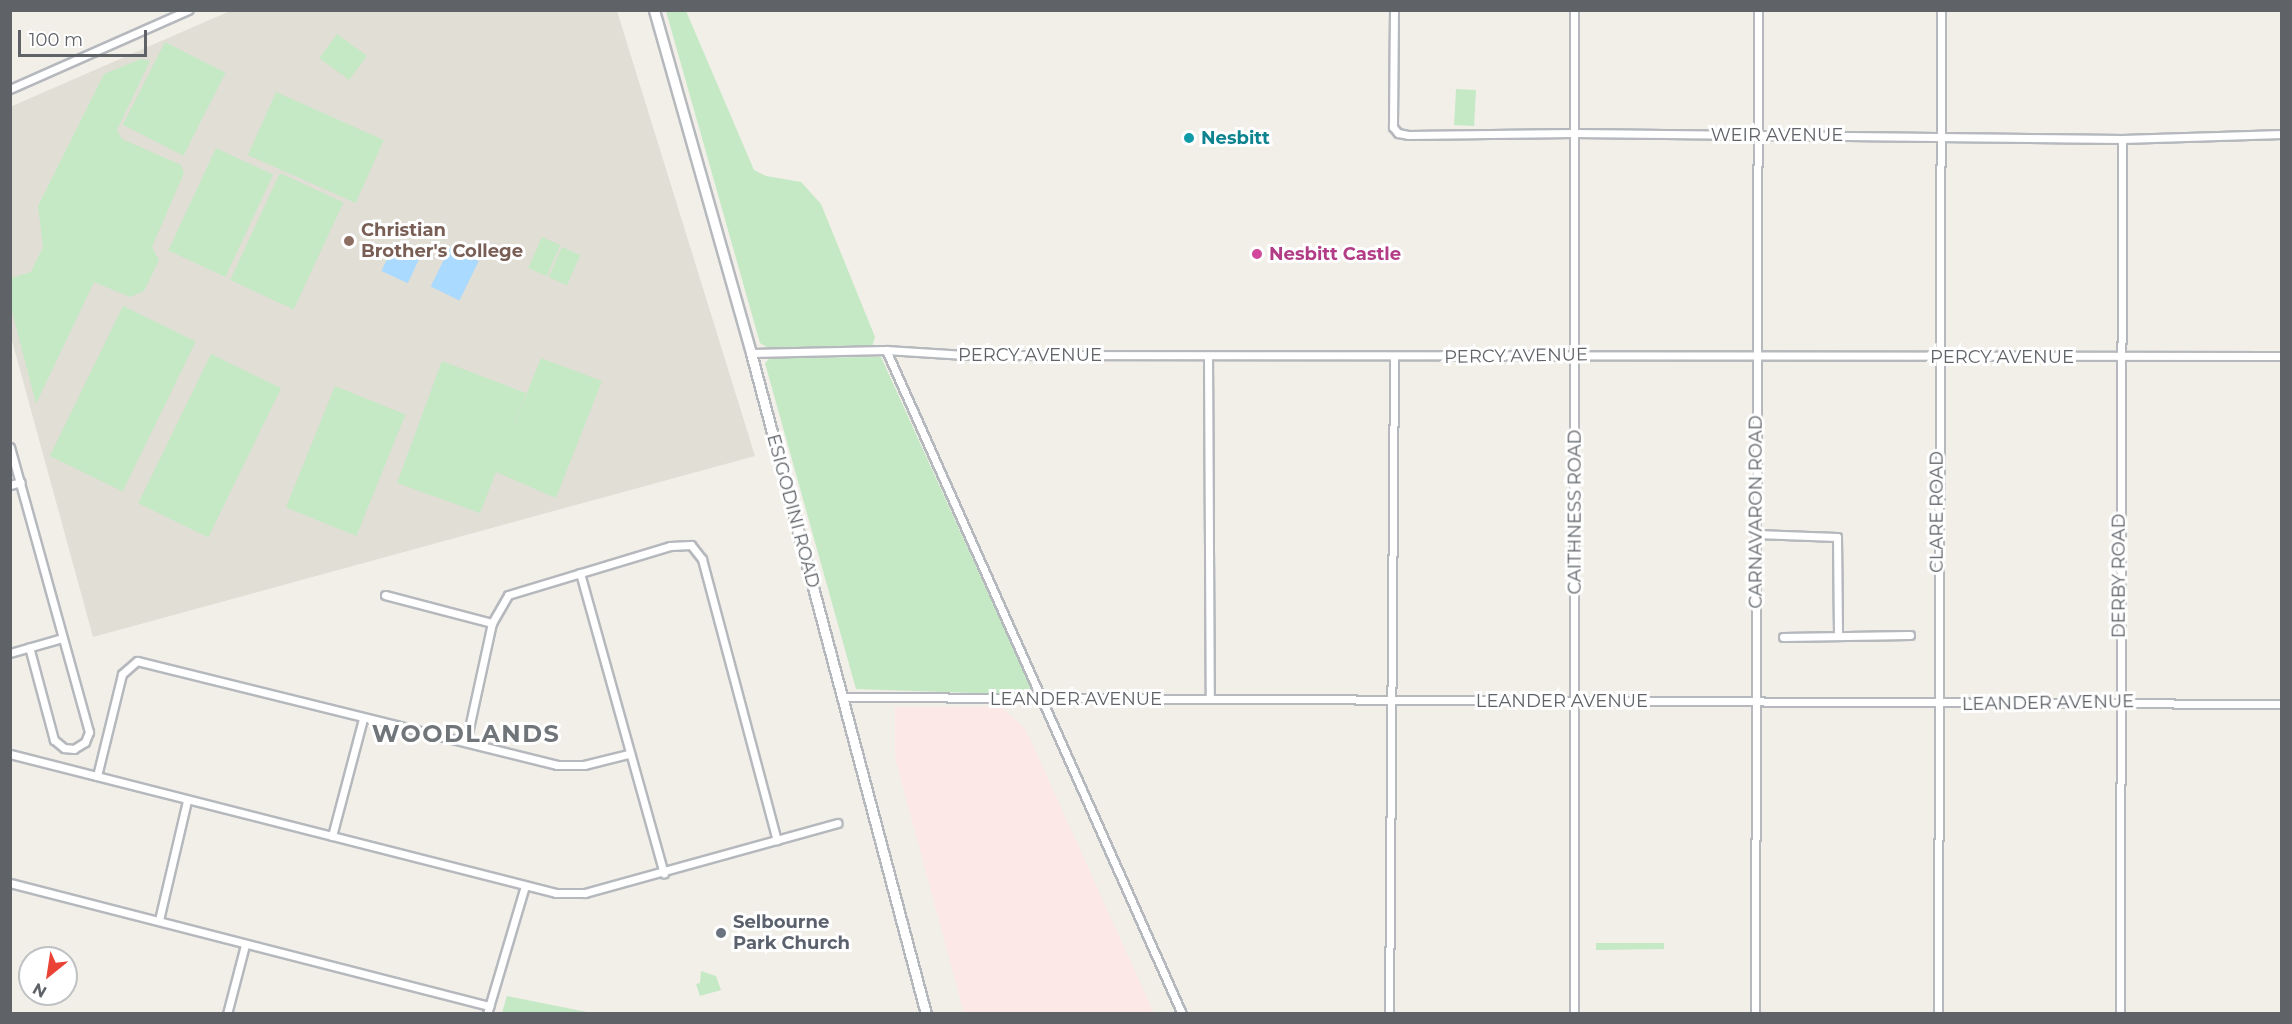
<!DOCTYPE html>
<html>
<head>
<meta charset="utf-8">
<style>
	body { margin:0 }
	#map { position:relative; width:2292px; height:1024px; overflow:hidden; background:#f1efe8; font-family:Montserrat,sans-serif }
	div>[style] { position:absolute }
	.education>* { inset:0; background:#e1ded6 }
	.medical>* { inset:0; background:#fce8e6 }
	.green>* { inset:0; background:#c5e8c5; transform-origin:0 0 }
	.water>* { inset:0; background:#aadaff; transform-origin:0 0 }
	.roads { filter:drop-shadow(2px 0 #b5b8bc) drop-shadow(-2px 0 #b5b8bc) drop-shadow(0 2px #b5b8bc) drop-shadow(0 -2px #b5b8bc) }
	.minor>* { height:7px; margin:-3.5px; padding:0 3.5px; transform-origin:3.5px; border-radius:3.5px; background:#fff }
	.secondary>* { height:9px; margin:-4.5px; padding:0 4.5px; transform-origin:4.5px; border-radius:4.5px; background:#fff }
	.dots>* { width:16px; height:16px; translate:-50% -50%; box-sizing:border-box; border:3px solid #fff; border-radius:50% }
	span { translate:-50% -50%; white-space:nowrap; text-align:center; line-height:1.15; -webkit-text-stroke:6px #fff; paint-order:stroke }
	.street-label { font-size:18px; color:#5f6368 }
	.culture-label { font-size:18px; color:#0d838f; font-weight:700 }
	.left { translate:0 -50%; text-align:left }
	.education-label { font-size:18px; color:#785e54; font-weight:700 }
	.hotel-label { font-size:18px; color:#b23c85; font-weight:700 }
	.worship-label { font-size:18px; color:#5b616d; font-weight:700 }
	.district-label { font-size:24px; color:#70757a; font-weight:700; letter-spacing:1.5px }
	.frame { position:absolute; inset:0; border:12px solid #5f6368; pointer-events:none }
	.north { position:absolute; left:18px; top:946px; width:60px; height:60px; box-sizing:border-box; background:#fff; border:2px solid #bfc1c3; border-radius:50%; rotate:210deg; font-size:16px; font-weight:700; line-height:24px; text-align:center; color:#5f6368 }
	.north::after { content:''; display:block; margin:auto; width:21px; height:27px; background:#ea4335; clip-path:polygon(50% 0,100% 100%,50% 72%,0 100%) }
	.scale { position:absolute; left:18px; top:30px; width:129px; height:27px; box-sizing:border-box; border:3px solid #5f6368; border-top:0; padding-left:8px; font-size:18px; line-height:21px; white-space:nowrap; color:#5f6368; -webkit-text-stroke:4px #fff; paint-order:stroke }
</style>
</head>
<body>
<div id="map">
	<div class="education">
		<i style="clip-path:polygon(230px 11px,617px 11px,755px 456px,93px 637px,11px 337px,10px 107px)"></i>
	</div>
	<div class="medical">
		<i style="clip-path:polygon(895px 707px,1002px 707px,1026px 730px,1154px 1013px,964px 1013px,895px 758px)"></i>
	</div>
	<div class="green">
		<i style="clip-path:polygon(666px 11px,686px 11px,754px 170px,766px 176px,801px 182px,821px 204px,875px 337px,872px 347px,768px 348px,760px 343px)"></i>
		<i style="left:337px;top:34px;width:37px;height:30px;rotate:36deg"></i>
		<i style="left:165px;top:42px;width:68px;height:93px;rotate:27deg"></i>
		<i style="clip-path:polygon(141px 59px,150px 61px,117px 130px,122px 139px,181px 165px,184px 173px,152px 247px,159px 260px,144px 291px,130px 297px,94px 282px,36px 404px,11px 307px,11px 278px,31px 272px,43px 247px,38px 206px,104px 74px)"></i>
		<i style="left:1456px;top:89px;width:20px;height:36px;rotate:3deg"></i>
		<i style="left:276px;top:92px;width:118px;height:69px;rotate:24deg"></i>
		<i style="left:216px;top:148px;width:63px;height:113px;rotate:25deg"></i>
		<i style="left:280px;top:173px;width:70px;height:118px;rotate:25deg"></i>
		<i style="left:542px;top:237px;width:20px;height:34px;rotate:24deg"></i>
		<i style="left:562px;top:247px;width:20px;height:33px;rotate:24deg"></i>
		<i style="left:123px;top:306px;width:81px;height:167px;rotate:26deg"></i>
		<i style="left:211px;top:354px;width:78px;height:166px;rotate:26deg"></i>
		<i style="clip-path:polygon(881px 357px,1032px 690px,1029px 695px,856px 689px,765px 363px,770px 358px)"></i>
		<i style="clip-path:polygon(541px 358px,602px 381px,556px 498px,496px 472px,480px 513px,397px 483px,442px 361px,526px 393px,512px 430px)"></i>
		<i style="left:335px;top:386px;width:76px;height:131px;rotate:22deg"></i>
		<i style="clip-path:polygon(1596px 943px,1664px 943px,1664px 949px,1596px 950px)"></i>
		<i style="clip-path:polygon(701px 971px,716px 976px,721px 990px,700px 996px,696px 984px,700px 983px)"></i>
		<i style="clip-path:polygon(507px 996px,592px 1013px,502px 1013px)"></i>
	</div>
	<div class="water">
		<i style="left:395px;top:242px;width:29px;height:32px;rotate:25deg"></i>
		<i style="left:450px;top:247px;width:32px;height:44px;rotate:26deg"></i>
	</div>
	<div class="roads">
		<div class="minor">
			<i style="left:1394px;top:10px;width:117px;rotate:90.5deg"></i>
			<i style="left:1393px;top:127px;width:8px;rotate:50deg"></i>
			<i style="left:1398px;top:133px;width:10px;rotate:11deg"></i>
			<i style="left:1408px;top:135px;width:166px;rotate:-0.7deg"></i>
			<i style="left:1574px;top:133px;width:548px;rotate:0.63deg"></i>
			<i style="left:2122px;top:139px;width:160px;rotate:-1.8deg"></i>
			<i style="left:10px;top:89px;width:195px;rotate:-23.9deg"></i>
			<i style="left:886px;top:350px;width:727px;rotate:65.97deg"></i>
			<i style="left:751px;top:353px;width:135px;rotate:-1.3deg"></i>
			<i style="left:886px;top:350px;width:79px;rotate:3.6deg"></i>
			<i style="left:965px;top:355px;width:1317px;rotate:0.04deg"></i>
			<i style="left:1208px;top:356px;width:343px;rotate:89.7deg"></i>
			<i style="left:10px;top:447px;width:296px;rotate:74.5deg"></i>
			<i style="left:89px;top:732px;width:11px;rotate:112deg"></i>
			<i style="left:85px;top:742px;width:13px;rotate:148deg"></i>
			<i style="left:74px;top:749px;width:10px;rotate:-174deg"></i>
			<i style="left:64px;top:748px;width:13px;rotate:-141deg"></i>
			<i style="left:54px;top:740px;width:96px;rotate:-105deg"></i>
			<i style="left:10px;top:485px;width:11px;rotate:-15deg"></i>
			<i style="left:1756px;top:534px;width:81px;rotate:2.1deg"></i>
			<i style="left:1837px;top:537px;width:99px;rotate:89.4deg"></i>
			<i style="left:580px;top:573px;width:312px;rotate:74.4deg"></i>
			<i style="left:385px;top:595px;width:111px;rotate:14.7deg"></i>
			<i style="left:1783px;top:637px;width:127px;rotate:-0.9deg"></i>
			<i style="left:10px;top:653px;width:54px;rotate:-16.1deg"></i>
			<i style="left:842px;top:697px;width:1440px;rotate:0.28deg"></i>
			<i style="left:466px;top:742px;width:122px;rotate:-77.7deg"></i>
			<i style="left:492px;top:623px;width:32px;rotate:-60deg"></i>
			<i style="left:508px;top:595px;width:169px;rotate:-16.8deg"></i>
			<i style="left:670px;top:546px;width:21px;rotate:-3deg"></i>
			<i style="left:691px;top:545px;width:18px;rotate:52deg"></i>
			<i style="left:702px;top:559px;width:291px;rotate:75.1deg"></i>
			<i style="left:10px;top:754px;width:563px;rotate:14.28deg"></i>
			<i style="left:556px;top:893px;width:29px"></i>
			<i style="left:585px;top:893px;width:262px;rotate:-15.5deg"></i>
			<i style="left:97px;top:776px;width:105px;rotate:-76.2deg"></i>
			<i style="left:122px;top:674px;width:20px;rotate:-41deg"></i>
			<i style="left:137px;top:661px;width:433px;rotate:13.9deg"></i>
			<i style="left:557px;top:765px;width:27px"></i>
			<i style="left:584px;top:765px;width:45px;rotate:-14deg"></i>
			<i style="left:332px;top:836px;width:121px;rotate:-75.2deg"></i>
			<i style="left:10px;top:883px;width:495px;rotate:14.4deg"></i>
			<i style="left:159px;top:920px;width:122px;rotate:-76.8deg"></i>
			<i style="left:227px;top:1014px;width:71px;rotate:-75.4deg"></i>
			<i style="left:487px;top:1014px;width:134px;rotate:-73.5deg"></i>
			<i style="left:1389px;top:1014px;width:657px;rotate:-89.56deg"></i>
			<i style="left:1574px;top:1014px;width:1004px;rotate:-90deg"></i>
			<i style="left:1755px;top:1014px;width:1004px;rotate:-89.83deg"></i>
			<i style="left:1938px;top:1014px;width:1004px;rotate:-89.83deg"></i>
			<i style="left:2120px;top:1014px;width:875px;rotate:-89.87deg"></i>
		</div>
		<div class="secondary">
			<i style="left:654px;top:10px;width:356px;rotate:74.2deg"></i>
			<i style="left:751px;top:353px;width:684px;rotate:75.17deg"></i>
		</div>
	</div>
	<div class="dots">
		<i style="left:1189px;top:138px;background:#0f9aa8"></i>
		<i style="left:349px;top:241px;background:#8d6e63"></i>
		<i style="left:1257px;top:254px;background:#d1479c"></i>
		<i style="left:721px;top:933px;background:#6b7280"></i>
	</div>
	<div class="street-label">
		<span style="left:1777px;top:135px">WEIR AVENUE</span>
		<span style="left:1030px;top:355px">PERCY AVENUE</span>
		<span style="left:1516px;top:356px;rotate:-1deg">PERCY AVENUE</span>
		<span style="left:2002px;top:357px">PERCY AVENUE</span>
		<span style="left:793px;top:511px;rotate:75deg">ESIGODINI ROAD</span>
		<span style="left:1575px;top:512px;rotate:-90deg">CAITHNESS ROAD</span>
		<span style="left:1756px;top:512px;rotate:-90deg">CARNAVARON ROAD</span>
		<span style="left:1937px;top:512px;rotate:-90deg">CLARE ROAD</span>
		<span style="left:2119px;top:576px;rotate:-90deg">DERBY ROAD</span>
		<span style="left:1076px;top:699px">LEANDER AVENUE</span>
		<span style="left:1562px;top:701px">LEANDER AVENUE</span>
		<span style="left:2048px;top:703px;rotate:-1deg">LEANDER AVENUE</span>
	</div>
	<div class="culture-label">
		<span class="left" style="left:1201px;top:138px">Nesbitt</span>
	</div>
	<div class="education-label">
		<span class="left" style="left:361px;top:241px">Christian<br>Brother's College</span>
	</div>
	<div class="hotel-label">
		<span class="left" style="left:1269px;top:254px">Nesbitt Castle</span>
	</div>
	<div class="worship-label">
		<span class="left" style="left:733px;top:933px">Selbourne<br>Park Church</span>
	</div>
	<div class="district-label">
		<span style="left:466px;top:734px">WOODLANDS</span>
	</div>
	<div class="frame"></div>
	<div class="north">N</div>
	<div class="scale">100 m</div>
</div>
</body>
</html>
